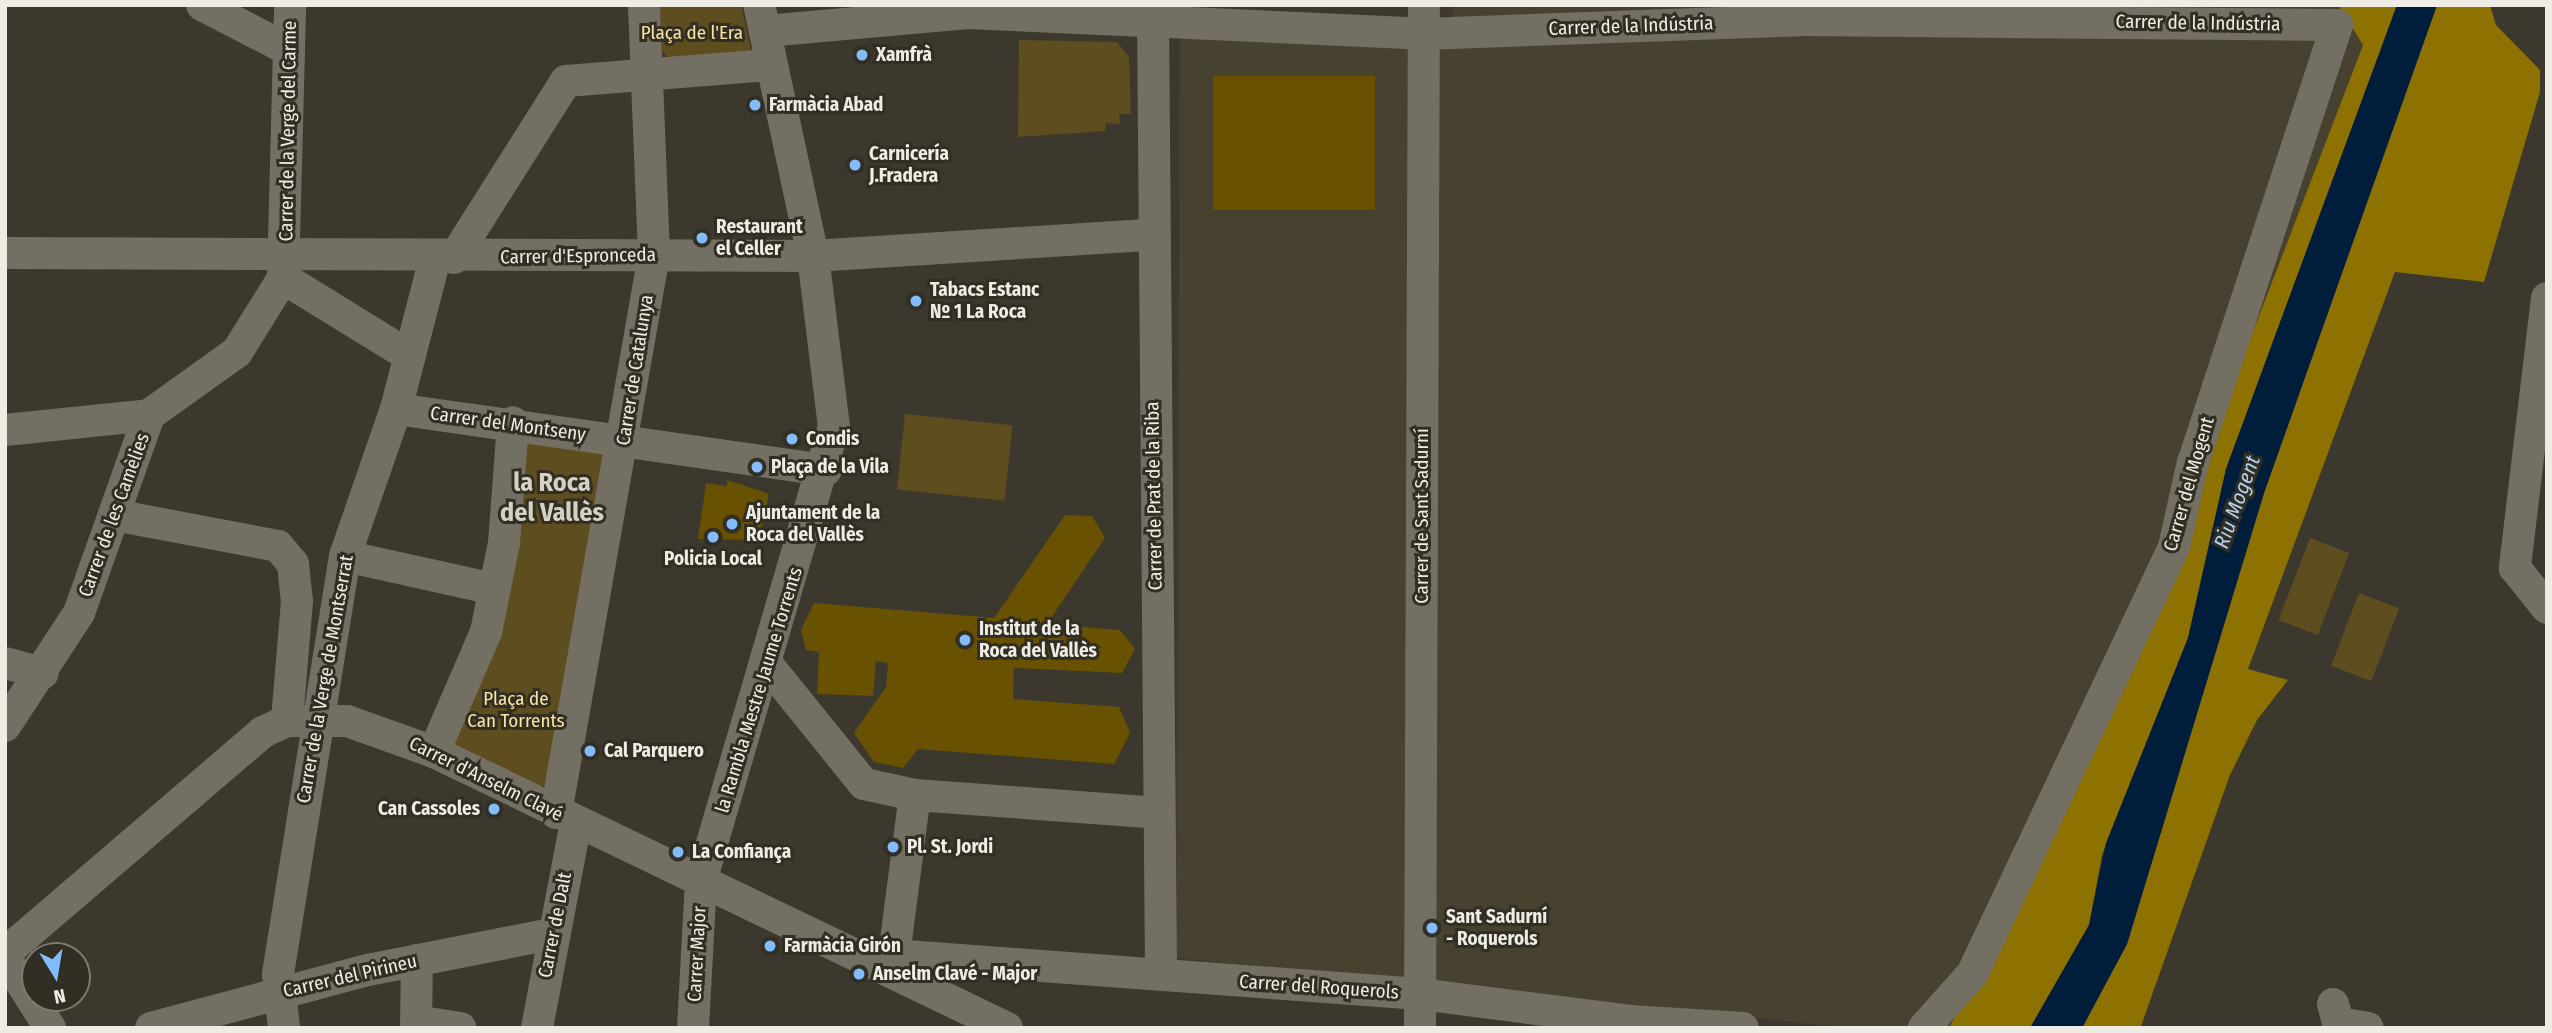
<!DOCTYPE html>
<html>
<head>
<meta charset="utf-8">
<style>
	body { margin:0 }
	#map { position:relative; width:2552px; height:1033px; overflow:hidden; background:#3c382d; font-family:"Fira Sans Condensed",sans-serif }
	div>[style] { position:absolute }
	.built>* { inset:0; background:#474130 }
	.green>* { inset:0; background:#5e4e1f; transform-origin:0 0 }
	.forest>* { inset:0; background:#8d7101 }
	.water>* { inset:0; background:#001d3b }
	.building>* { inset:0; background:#685202; transform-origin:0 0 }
	.minor>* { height:32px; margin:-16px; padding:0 16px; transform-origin:16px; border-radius:16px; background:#746f63 }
	.dots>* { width:19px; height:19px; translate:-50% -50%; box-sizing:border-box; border:4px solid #312e23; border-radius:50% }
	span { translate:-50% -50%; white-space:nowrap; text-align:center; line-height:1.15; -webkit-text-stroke:6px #312e23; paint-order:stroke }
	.street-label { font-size:19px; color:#eeece5 }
	.park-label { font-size:19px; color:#fae3a2 }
	.poi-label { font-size:19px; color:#eeece5; font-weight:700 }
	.left { translate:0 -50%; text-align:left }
	.right { translate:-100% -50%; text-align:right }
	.water-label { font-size:21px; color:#b3d1f3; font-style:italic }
	.district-label { font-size:26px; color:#d5d1c3; font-weight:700 }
	.frame { position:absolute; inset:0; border:7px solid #eeece5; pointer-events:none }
	.north { position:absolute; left:21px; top:942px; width:70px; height:70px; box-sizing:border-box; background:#312e23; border:2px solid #7d7a71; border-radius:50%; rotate:169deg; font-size:19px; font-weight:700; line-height:28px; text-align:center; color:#eeece5 }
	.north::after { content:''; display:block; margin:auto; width:24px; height:32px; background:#82bcfa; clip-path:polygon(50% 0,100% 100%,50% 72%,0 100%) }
</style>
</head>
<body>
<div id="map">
	<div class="built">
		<i style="clip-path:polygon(1452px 5px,2337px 6px,2363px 45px,2079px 785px,1949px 1028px,1849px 1028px,1176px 958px,1180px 30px,1454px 34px)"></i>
	</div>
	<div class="green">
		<i style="clip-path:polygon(660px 5px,741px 5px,752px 54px,672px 62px,662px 51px)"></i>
		<i style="clip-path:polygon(1019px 40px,1117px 42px,1129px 57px,1131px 114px,1119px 114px,1120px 124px,1106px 123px,1105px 131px,1018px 137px)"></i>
		<i style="left:905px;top:414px;width:108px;height:76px;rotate:6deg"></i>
		<i style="clip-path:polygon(520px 427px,619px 444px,561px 773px,541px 787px,439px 741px,486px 632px)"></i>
		<i style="left:2310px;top:538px;width:42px;height:88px;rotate:21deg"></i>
		<i style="left:2359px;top:593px;width:43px;height:78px;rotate:21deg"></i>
	</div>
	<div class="forest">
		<i style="clip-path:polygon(2338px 5px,2397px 5px,2226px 469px,2188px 638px,2102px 855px,2089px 925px,2030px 1028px,1949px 1028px,2079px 785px,2363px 45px)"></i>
		<i style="clip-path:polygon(2437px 5px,2490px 5px,2496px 25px,2540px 70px,2540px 92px,2484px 282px,2395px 272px,2248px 669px,2288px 680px,2257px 720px,2230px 775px,2141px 1026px,2082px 1028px,2127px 944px,2264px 493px)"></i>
	</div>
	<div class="water">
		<i style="clip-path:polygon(2397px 5px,2437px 5px,2264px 493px,2127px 944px,2082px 1028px,2030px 1028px,2089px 925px,2106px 843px,2188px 638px,2226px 469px)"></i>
	</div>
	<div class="building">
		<i style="left:1213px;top:76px;width:162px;height:134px"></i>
		<i style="clip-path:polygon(727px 480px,769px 494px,759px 540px,698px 539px,706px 483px,727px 486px)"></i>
		<i style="clip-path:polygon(1065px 515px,1092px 516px,1105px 538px,1047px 624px,1120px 630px,1135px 649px,1122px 673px,1014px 668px,1013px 699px,1119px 707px,1130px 733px,1114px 764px,918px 749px,903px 768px,874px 762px,854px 733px,886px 687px,888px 663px,876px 661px,873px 696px,817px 694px,819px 652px,806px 650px,801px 630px,814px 603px,994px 618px)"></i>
	</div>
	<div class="minor">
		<i style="left:202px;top:5px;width:98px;rotate:27.3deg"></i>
		<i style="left:1153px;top:17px;width:958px;rotate:89.52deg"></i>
		<i style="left:766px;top:31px;width:203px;rotate:-5.1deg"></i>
		<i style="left:968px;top:13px;width:456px;rotate:2.6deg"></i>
		<i style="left:1424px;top:34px;width:377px;rotate:-2.1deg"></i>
		<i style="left:1801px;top:20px;width:536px;rotate:0.53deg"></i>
		<i style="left:2337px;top:25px;width:460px;rotate:108.2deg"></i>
		<i style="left:2193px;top:462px;width:87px;rotate:102.6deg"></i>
		<i style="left:2174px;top:547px;width:471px;rotate:115.3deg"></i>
		<i style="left:1973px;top:973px;width:74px;rotate:131.7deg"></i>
		<i style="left:5px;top:253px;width:808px;rotate:0.21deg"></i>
		<i style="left:813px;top:256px;width:338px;rotate:-3.6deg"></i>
		<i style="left:454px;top:258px;width:209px;rotate:-57.7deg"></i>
		<i style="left:566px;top:81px;width:206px;rotate:-4.5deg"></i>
		<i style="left:283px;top:278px;width:149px;rotate:31.6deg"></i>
		<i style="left:2547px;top:298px;width:272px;rotate:96.8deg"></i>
		<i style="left:2515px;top:568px;width:51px;rotate:51.3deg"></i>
		<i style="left:396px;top:409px;width:434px;rotate:8.1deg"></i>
		<i style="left:5px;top:430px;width:145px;rotate:-5.9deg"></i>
		<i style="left:114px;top:515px;width:167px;rotate:10.7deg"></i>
		<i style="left:278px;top:546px;width:23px;rotate:50deg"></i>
		<i style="left:293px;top:564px;width:37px;rotate:84deg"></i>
		<i style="left:297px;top:601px;width:120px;rotate:94.8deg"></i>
		<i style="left:345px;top:556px;width:153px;rotate:12.5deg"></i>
		<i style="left:5px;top:663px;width:39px;rotate:15deg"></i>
		<i style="left:767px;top:664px;width:154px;rotate:51.1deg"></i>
		<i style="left:864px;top:784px;width:52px;rotate:12.2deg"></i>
		<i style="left:915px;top:795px;width:244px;rotate:4.2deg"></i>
		<i style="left:5px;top:726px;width:135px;rotate:-56.8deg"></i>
		<i style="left:79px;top:613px;width:210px;rotate:-70.5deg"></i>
		<i style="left:149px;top:415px;width:108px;rotate:-35.6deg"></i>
		<i style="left:237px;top:352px;width:87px;rotate:-58.1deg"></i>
		<i style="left:283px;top:278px;width:273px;rotate:-88.5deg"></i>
		<i style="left:434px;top:752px;width:131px;rotate:-66.6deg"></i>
		<i style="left:486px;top:632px;width:91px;rotate:-78.6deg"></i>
		<i style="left:504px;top:543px;width:121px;rotate:-85.7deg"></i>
		<i style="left:556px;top:813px;width:567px;rotate:-80.04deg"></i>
		<i style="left:654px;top:255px;width:250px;rotate:-92.3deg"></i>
		<i style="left:5px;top:953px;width:340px;rotate:-40.6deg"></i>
		<i style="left:263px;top:732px;width:26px;rotate:-25deg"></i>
		<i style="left:287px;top:721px;width:60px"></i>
		<i style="left:347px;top:721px;width:92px;rotate:19.6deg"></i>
		<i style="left:434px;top:752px;width:636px;rotate:25.72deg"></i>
		<i style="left:893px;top:955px;width:528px;rotate:4.23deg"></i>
		<i style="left:1420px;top:994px;width:212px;rotate:7.3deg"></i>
		<i style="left:1630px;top:1021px;width:113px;rotate:3.5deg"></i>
		<i style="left:5px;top:957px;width:84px;rotate:57.6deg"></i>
		<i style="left:892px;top:971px;width:177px;rotate:-82.6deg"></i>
		<i style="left:2333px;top:1004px;width:20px;rotate:75deg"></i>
		<i style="left:2338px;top:1023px;width:30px;rotate:9deg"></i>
		<i style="left:416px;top:1021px;width:45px;rotate:9deg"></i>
		<i style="left:151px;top:1028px;width:225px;rotate:-15deg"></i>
		<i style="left:368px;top:970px;width:187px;rotate:-11.1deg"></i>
		<i style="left:284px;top:1028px;width:54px;rotate:-96.3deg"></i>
		<i style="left:278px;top:974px;width:423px;rotate:-80.9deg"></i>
		<i style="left:345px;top:556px;width:156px;rotate:-70.9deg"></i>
		<i style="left:396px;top:409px;width:156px;rotate:-75.5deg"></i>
		<i style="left:416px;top:1028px;width:68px;rotate:-89.2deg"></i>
		<i style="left:537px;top:1028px;width:210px;rotate:-79.3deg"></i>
		<i style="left:693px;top:1028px;width:147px;rotate:-86.9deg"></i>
		<i style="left:701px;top:881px;width:473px;rotate:-73.7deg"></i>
		<i style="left:834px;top:427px;width:172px;rotate:-97deg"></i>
		<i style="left:813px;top:256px;width:257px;rotate:-102.1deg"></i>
		<i style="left:1420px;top:1028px;width:1023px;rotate:-89.78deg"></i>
	</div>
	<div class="dots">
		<i style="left:862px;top:55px;background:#82bcfa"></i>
		<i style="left:755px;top:105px;background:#82bcfa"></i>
		<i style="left:855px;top:165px;background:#82bcfa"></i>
		<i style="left:702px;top:238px;background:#82bcfa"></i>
		<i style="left:916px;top:301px;background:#82bcfa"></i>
		<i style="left:792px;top:439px;background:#82bcfa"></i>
		<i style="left:757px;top:467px;background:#82bcfa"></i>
		<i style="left:732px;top:524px;background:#82bcfa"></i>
		<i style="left:713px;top:537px;background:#82bcfa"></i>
		<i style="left:965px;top:640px;background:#82bcfa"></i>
		<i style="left:590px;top:751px;background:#82bcfa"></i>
		<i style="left:494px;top:809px;background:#82bcfa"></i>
		<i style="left:893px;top:847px;background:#82bcfa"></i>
		<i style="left:678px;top:852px;background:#82bcfa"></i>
		<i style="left:1432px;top:928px;background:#82bcfa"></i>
		<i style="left:770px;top:946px;background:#82bcfa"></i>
		<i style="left:859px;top:974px;background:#82bcfa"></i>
	</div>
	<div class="street-label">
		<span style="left:2198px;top:23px;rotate:1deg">Carrer de la Indústria</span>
		<span style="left:1631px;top:26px;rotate:-2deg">Carrer de la Indústria</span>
		<span style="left:288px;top:131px;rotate:-89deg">Carrer de la Verge del Carme</span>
		<span style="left:578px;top:256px;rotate:-1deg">Carrer d'Espronceda</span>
		<span style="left:635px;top:370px;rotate:-81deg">Carrer de Catalunya</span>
		<span style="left:508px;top:424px;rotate:8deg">Carrer del Montseny</span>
		<span style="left:2189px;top:484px;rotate:-74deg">Carrer del Mogent</span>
		<span style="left:1154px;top:496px;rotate:-91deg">Carrer de Prat de la Riba</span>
		<span style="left:114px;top:515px;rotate:-70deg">Carrer de les Camèlies</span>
		<span style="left:1422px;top:516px;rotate:-90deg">Carrer de Sant Sadurní</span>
		<span style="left:325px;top:679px;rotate:-80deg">Carrer de la Verge de Montserrat</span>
		<span style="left:759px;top:690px;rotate:-73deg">la Rambla Mestre Jaume Torrents</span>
		<span style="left:486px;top:779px;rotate:26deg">Carrer d'Anselm Clavé</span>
		<span style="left:555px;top:925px;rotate:-79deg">Carrer de Dalt</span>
		<span style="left:697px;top:954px;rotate:-87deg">Carrer Major</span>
		<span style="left:350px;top:976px;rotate:-13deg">Carrer del Pirineu</span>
		<span style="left:1319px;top:987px;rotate:4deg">Carrer del Roquerols</span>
	</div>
	<div class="park-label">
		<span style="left:692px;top:33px">Plaça de l'Era</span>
		<span style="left:516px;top:710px">Plaça de<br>Can Torrents</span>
	</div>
	<div class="poi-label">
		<span class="left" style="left:876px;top:55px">Xamfrà</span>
		<span class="left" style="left:769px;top:105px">Farmàcia Abad</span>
		<span class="left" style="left:869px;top:165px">Carnicería<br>J.Fradera</span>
		<span class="left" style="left:716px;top:238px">Restaurant<br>el Celler</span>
		<span class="left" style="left:930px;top:301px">Tabacs Estanc<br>Nº 1 La Roca</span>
		<span class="left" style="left:806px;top:439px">Condis</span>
		<span class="left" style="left:771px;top:467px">Plaça de la Vila</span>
		<span class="left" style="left:746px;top:524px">Ajuntament de la<br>Roca del Vallès</span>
		<span style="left:713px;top:559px">Policia Local</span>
		<span class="left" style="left:979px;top:640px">Institut de la<br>Roca del Vallès</span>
		<span class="left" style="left:604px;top:751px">Cal Parquero</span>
		<span class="right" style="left:480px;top:809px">Can Cassoles</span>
		<span class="left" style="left:907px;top:847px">Pl. St. Jordi</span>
		<span class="left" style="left:692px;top:852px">La Confiança</span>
		<span class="left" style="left:1446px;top:928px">Sant Sadurní<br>- Roquerols</span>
		<span class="left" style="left:784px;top:946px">Farmàcia Girón</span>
		<span class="left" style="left:873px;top:974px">Anselm Clavé - Major</span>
	</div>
	<div class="water-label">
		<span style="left:2237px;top:502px;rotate:-70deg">Riu Mogent</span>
	</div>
	<div class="district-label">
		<span style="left:552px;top:498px">la Roca<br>del Vallès</span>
	</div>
	<div class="frame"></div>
	<div class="north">N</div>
</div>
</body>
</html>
